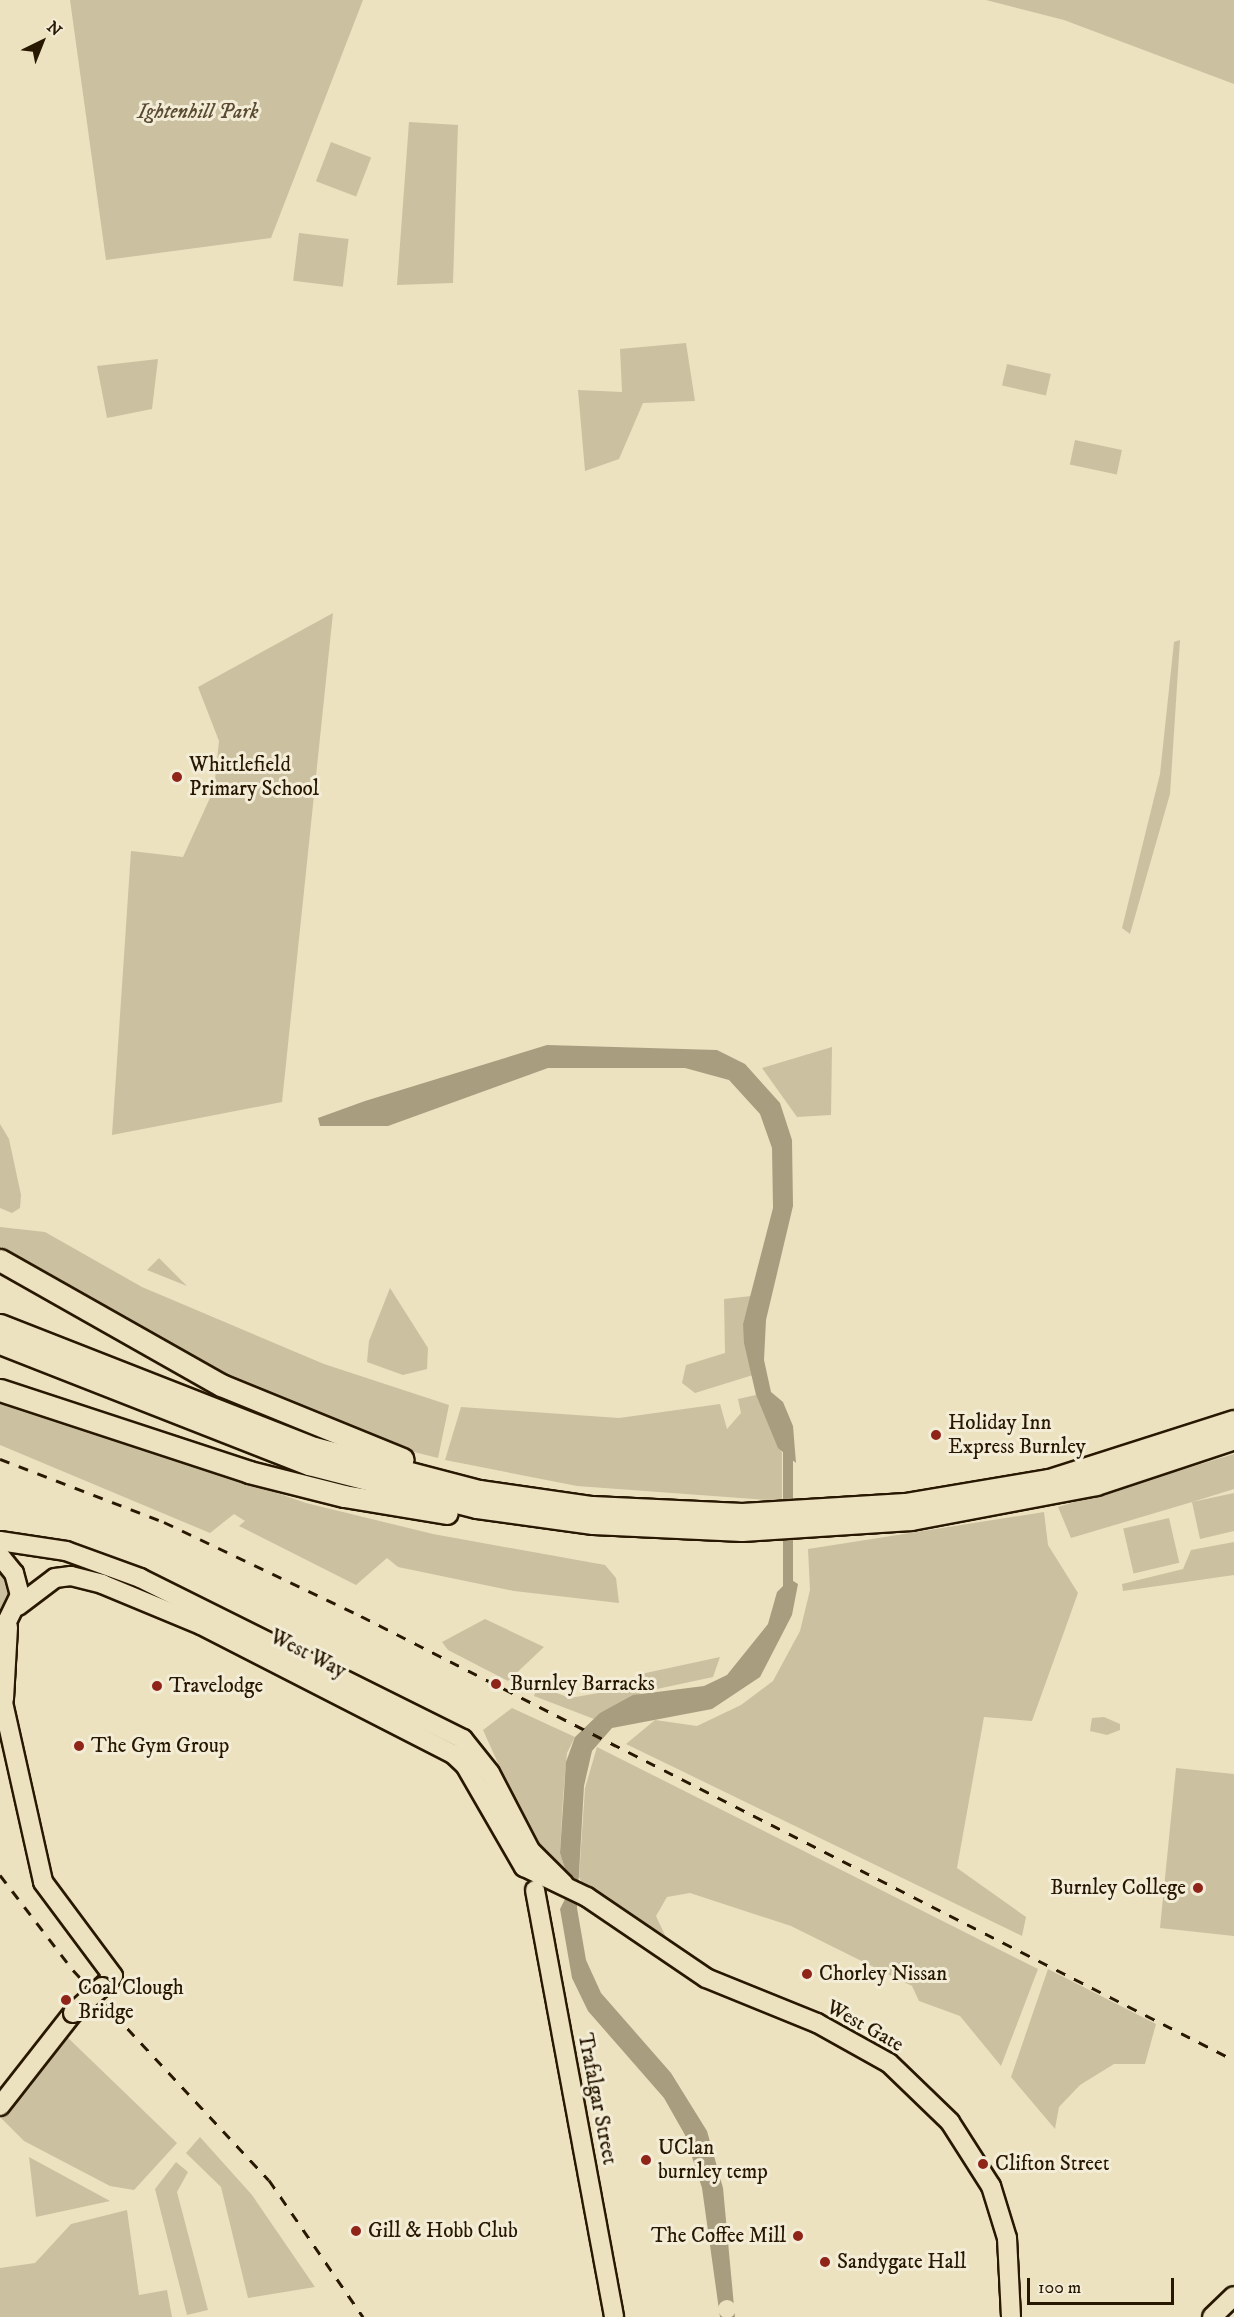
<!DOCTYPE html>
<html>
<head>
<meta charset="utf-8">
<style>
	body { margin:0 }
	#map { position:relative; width:1234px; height:2317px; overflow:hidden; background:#ece2c0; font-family:"IM FELL DW Pica",serif }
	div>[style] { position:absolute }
	.green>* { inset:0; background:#cbc0a0; transform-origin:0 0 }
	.water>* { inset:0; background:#a99d7f }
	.pier>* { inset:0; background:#ece2c0 }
	.round { border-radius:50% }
	.canal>* { height:10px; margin:-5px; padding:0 5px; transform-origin:5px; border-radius:5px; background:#a99d7f }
	.roads { filter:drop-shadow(2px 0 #281801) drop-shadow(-2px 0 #281801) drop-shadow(0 2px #281801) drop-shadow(0 -2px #281801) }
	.major>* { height:18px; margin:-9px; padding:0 9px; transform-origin:9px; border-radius:9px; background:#ece2c0 }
	.highway>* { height:21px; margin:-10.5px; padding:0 10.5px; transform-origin:10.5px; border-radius:10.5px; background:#ece2c0 }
	.rail>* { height:3px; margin-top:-1.5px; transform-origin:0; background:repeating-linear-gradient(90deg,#281801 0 10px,transparent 0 20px) }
	.bridges { filter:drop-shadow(2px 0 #281801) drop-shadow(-2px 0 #281801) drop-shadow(0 2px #281801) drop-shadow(0 -2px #281801) }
	.major-bridge>* { height:18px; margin:-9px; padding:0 9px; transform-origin:9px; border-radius:9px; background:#ece2c0 }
	.dots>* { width:16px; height:16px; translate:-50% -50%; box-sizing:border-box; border:3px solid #f3ecd6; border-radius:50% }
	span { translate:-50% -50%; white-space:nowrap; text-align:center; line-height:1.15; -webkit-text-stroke:6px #f3ecd6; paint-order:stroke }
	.park-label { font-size:21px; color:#594a31; font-style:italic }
	.poi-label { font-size:21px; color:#281801 }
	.left { translate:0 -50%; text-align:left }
	.right { translate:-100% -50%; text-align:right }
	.street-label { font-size:21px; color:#281801 }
	.north { position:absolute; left:12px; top:12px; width:60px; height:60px; -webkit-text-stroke:4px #f3ecd6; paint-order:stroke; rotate:43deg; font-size:16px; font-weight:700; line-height:24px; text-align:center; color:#281801 }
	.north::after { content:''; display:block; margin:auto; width:21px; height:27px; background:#281801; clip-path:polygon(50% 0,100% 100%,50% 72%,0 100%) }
	.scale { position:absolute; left:1027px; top:2278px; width:147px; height:27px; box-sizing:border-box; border:3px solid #281801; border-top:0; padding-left:8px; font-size:18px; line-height:21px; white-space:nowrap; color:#281801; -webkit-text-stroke:4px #f3ecd6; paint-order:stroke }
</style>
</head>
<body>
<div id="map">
	<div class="green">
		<i style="clip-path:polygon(70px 0,363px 0,271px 238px,106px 260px)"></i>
		<i style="clip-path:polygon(986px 0,1234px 0,1234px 84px,1064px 20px)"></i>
		<i style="clip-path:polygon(409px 122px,458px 125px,453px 283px,397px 285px)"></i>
		<i style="left:331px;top:142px;width:43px;height:42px;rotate:21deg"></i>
		<i style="left:299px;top:233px;width:50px;height:48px;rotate:7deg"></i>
		<i style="clip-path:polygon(686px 343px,695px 401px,643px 403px,619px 459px,585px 471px,578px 390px,622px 392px,620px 349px)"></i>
		<i style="clip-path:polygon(158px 359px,152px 409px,107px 418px,97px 366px)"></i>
		<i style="left:1007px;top:364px;width:45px;height:22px;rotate:13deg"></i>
		<i style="left:1075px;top:440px;width:48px;height:25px;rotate:12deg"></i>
		<i style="clip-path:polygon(333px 613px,282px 1102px,112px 1135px,131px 851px,183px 857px,214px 789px,219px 741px,198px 687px)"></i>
		<i style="clip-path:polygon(1180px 640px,1170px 794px,1130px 934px,1122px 928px,1160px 774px,1174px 642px)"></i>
		<i style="clip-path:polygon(832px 1047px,831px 1115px,797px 1117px,762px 1068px)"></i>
		<i style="clip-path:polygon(0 1124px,9px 1139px,21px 1195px,20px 1208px,12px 1213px,0 1208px)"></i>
		<i style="clip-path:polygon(0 1227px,45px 1232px,142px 1287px,324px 1364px,449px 1405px,438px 1458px,390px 1446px,213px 1371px,0 1251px)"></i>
		<i style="clip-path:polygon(159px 1258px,187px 1286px,147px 1270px)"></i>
		<i style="clip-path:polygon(390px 1288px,428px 1348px,427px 1369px,403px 1375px,367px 1362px,369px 1341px)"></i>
		<i style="clip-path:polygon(751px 1296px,743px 1324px,753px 1375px,695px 1393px,682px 1383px,686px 1365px,725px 1353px,724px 1299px)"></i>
		<i style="clip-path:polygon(756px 1395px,782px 1453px,782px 1501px,577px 1486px,445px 1460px,461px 1407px,619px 1418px,720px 1404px,727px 1429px,741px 1413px,738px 1399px)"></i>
		<i style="clip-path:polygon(0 1397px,306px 1503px,433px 1534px,605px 1565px,616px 1578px,619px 1603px,514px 1591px,398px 1567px,387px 1558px,356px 1585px,239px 1526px,245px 1521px,234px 1514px,210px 1533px,0 1445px)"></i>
		<i style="clip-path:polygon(1234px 1454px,1234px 1489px,1192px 1502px,1234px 1493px,1234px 1531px,1200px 1539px,1192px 1502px,1071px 1538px,1058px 1507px)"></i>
		<i style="clip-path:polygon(1044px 1512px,1048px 1545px,1078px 1593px,1032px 1721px,984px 1717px,957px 1868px,1026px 1917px,1022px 1936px,626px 1744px,655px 1720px,697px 1726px,741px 1705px,773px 1681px,800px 1631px,810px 1590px,808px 1549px)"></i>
		<i style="left:1169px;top:1518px;width:46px;height:47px;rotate:77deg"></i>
		<i style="clip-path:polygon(1234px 1542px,1234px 1575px,1123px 1591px,1122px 1584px,1183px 1569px,1191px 1550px)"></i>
		<i style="clip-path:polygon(0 1560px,7px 1569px,13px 1602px,0 1627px)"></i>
		<i style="clip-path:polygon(485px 1619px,544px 1647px,508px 1681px,448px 1650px,442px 1642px)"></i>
		<i style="clip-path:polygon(720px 1657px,713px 1677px,643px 1692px,594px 1719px,534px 1696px,538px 1686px,570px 1698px,610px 1691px,641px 1674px)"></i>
		<i style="clip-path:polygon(512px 1708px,575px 1737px,567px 1753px,563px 1798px,560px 1853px,566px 1872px,539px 1854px,483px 1730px)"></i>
		<i style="clip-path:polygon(1104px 1717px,1120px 1724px,1120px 1730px,1107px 1735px,1090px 1731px,1092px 1718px)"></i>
		<i style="clip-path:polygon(597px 1747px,1038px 1969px,1001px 2066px,960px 2016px,919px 2001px,912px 1986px,791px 1926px,690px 1893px,667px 1897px,656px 1916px,671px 1948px,584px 1887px,579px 1877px,585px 1788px)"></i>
		<i style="clip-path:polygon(1176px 1768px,1234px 1774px,1234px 1936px,1160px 1928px)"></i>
		<i style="clip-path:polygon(1048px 1969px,1156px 2024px,1145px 2064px,1114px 2064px,1080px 2085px,1059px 2107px,1055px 2129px,1011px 2077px)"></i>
		<i style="clip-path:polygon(64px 2034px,177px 2143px,134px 2190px,110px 2186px,24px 2141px,0 2117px)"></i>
		<i style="clip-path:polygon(200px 2137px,252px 2195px,315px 2287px,248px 2298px,221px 2187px,186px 2153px)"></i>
		<i style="clip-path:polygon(29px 2157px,110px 2201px,36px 2217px)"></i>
		<i style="clip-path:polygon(176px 2162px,188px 2172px,177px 2192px,208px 2310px,187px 2315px,155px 2189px)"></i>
		<i style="clip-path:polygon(127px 2210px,139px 2295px,167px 2290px,172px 2317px,0 2317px,0 2268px,35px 2263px,71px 2224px)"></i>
	</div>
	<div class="water">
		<i style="clip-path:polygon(547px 1045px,717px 1050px,745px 1064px,780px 1103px,792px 1140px,793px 1206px,766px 1320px,764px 1360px,771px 1392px,783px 1402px,793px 1426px,796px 1463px,778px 1448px,756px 1395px,744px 1343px,743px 1324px,773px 1208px,772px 1148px,760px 1114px,729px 1080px,685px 1068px,548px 1068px,388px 1126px,320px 1126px,318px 1118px,365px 1101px)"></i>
		<i style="clip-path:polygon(790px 1579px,798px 1584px,792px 1615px,760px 1677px,712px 1709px,612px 1728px,592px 1751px,584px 1786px,577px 1908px,586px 1960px,601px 1993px,671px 2073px,707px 2131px,723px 2188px,735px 2317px,720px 2317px,702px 2188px,685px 2135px,664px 2098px,588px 2011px,572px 1978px,560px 1909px,565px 1899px,566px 1872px,560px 1853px,566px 1762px,575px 1737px,600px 1713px,633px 1695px,704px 1686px,727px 1675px,768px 1624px,777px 1592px)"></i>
	</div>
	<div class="pier">
		<i class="round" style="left:718px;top:2300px;width:18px;height:18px"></i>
	</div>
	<div class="canal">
		<i style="left:788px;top:1591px;width:140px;rotate:-90deg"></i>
	</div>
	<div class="roads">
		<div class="major">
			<i style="left:0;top:1541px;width:67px;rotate:8.6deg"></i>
			<i style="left:66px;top:1551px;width:79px;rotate:20deg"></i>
			<i style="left:140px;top:1578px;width:361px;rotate:26.5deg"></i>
			<i style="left:463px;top:1739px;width:43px;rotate:51.5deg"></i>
			<i style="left:490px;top:1773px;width:87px;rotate:62.5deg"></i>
			<i style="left:530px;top:1850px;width:48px;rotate:45deg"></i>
			<i style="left:0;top:1556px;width:22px;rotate:51deg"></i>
			<i style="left:14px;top:1573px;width:23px;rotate:75deg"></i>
			<i style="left:20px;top:1595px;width:46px;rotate:116deg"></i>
			<i style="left:18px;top:1606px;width:46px;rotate:-37.1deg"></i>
			<i style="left:55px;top:1578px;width:16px;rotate:-7deg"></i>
			<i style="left:71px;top:1576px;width:32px;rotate:14deg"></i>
			<i style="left:102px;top:1584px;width:107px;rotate:22.5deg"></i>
			<i style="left:201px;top:1625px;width:283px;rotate:27.1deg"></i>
			<i style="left:453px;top:1754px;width:16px;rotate:43deg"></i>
			<i style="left:465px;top:1765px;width:118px;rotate:60deg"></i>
			<i style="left:524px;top:1867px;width:70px;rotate:25.5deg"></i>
			<i style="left:587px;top:1897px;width:144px;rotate:34.2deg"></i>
			<i style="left:706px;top:1978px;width:120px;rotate:22.1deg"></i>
			<i style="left:817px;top:2023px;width:82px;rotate:29.1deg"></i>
			<i style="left:889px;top:2063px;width:85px;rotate:44deg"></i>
			<i style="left:950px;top:2122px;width:76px;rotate:57.4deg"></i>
			<i style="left:991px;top:2186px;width:54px;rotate:72.9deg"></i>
			<i style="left:1007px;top:2238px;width:79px;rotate:87.1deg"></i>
			<i style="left:0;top:1689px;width:198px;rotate:77.4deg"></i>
			<i style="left:43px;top:1882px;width:117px;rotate:53.3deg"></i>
			<i style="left:113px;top:1976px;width:16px;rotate:135deg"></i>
			<i style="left:4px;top:1699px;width:72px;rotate:-86.8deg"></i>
			<i style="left:535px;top:1890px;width:434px;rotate:79.5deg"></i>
			<i style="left:0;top:2106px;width:118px;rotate:-51.9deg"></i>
			<i style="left:1212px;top:2317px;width:30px;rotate:-44deg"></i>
		</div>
		<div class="highway">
			<i style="left:0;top:1260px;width:254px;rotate:29.5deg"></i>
			<i style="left:221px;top:1385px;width:196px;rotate:22.2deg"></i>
			<i style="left:0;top:1325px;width:337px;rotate:21.4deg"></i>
			<i style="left:314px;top:1448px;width:171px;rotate:14.6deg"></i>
			<i style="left:479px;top:1491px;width:114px;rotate:8.1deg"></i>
			<i style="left:592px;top:1507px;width:150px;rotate:2.7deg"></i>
			<i style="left:742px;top:1514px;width:163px;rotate:-3.5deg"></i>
			<i style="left:905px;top:1504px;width:146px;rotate:-9.5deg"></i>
			<i style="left:1049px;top:1480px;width:194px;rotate:-17.7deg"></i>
			<i style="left:0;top:1343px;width:332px;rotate:21.4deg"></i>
			<i style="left:309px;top:1464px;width:173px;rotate:14.4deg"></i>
			<i style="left:477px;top:1507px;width:117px;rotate:7.9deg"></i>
			<i style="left:593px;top:1523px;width:149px;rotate:2.7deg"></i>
			<i style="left:742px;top:1530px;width:169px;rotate:-3.7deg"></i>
			<i style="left:911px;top:1519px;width:188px;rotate:-10.7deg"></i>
			<i style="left:1096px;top:1484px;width:145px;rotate:-18.4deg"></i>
			<i style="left:0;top:1390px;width:262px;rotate:18.2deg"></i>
			<i style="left:249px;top:1472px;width:98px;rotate:14.2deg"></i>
			<i style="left:344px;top:1496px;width:104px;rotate:9.4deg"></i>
		</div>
	</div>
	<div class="rail">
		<i style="left:0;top:1459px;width:176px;rotate:21deg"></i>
		<i style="left:164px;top:1522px;width:218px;rotate:25.5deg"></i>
		<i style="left:361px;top:1616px;width:979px;rotate:26.96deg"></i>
		<i style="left:0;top:1875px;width:120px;rotate:52.5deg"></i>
		<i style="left:73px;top:1970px;width:287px;rotate:47deg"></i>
		<i style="left:269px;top:2180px;width:166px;rotate:55.5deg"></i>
	</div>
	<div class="bridges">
		<div class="major-bridge">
			<i style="left:73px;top:2013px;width:39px;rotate:-42deg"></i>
		</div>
	</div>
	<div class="dots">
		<i style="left:177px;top:777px;background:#8f2418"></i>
		<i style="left:936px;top:1435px;background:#8f2418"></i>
		<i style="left:496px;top:1684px;background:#8f2418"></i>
		<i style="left:157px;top:1686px;background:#8f2418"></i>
		<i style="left:79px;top:1746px;background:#8f2418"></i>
		<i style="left:1198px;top:1888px;background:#8f2418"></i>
		<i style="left:807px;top:1974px;background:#8f2418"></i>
		<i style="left:66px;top:2000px;background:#8f2418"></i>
		<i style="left:646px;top:2160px;background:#8f2418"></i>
		<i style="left:983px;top:2164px;background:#8f2418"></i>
		<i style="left:356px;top:2231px;background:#8f2418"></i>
		<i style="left:798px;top:2236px;background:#8f2418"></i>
		<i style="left:825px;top:2262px;background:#8f2418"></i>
	</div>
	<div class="park-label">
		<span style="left:198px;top:112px">Ightenhill Park</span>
	</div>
	<div class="poi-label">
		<span class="left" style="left:189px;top:777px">Whittlefield<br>Primary School</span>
		<span class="left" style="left:948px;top:1435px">Holiday Inn<br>Express Burnley</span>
		<span class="left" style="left:510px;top:1684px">Burnley Barracks</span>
		<span class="left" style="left:169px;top:1686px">Travelodge</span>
		<span class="left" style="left:91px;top:1746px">The Gym Group</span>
		<span class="right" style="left:1186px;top:1888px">Burnley College</span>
		<span class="left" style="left:819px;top:1974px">Chorley Nissan</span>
		<span class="left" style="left:78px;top:2000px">Coal Clough<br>Bridge</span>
		<span class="left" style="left:658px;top:2160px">UClan<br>burnley temp</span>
		<span class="left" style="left:995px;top:2164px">Clifton Street</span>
		<span class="left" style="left:368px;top:2231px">Gill &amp; Hobb Club</span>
		<span class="right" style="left:786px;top:2236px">The Coffee Mill</span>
		<span class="left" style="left:837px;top:2262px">Sandygate Hall</span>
	</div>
	<div class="street-label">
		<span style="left:308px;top:1654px;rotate:27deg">West Way</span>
		<span style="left:865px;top:2026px;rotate:29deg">West Gate</span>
		<span style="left:597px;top:2099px;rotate:79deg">Trafalgar Street</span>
	</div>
	<div class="north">N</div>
	<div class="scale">100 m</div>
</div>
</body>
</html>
